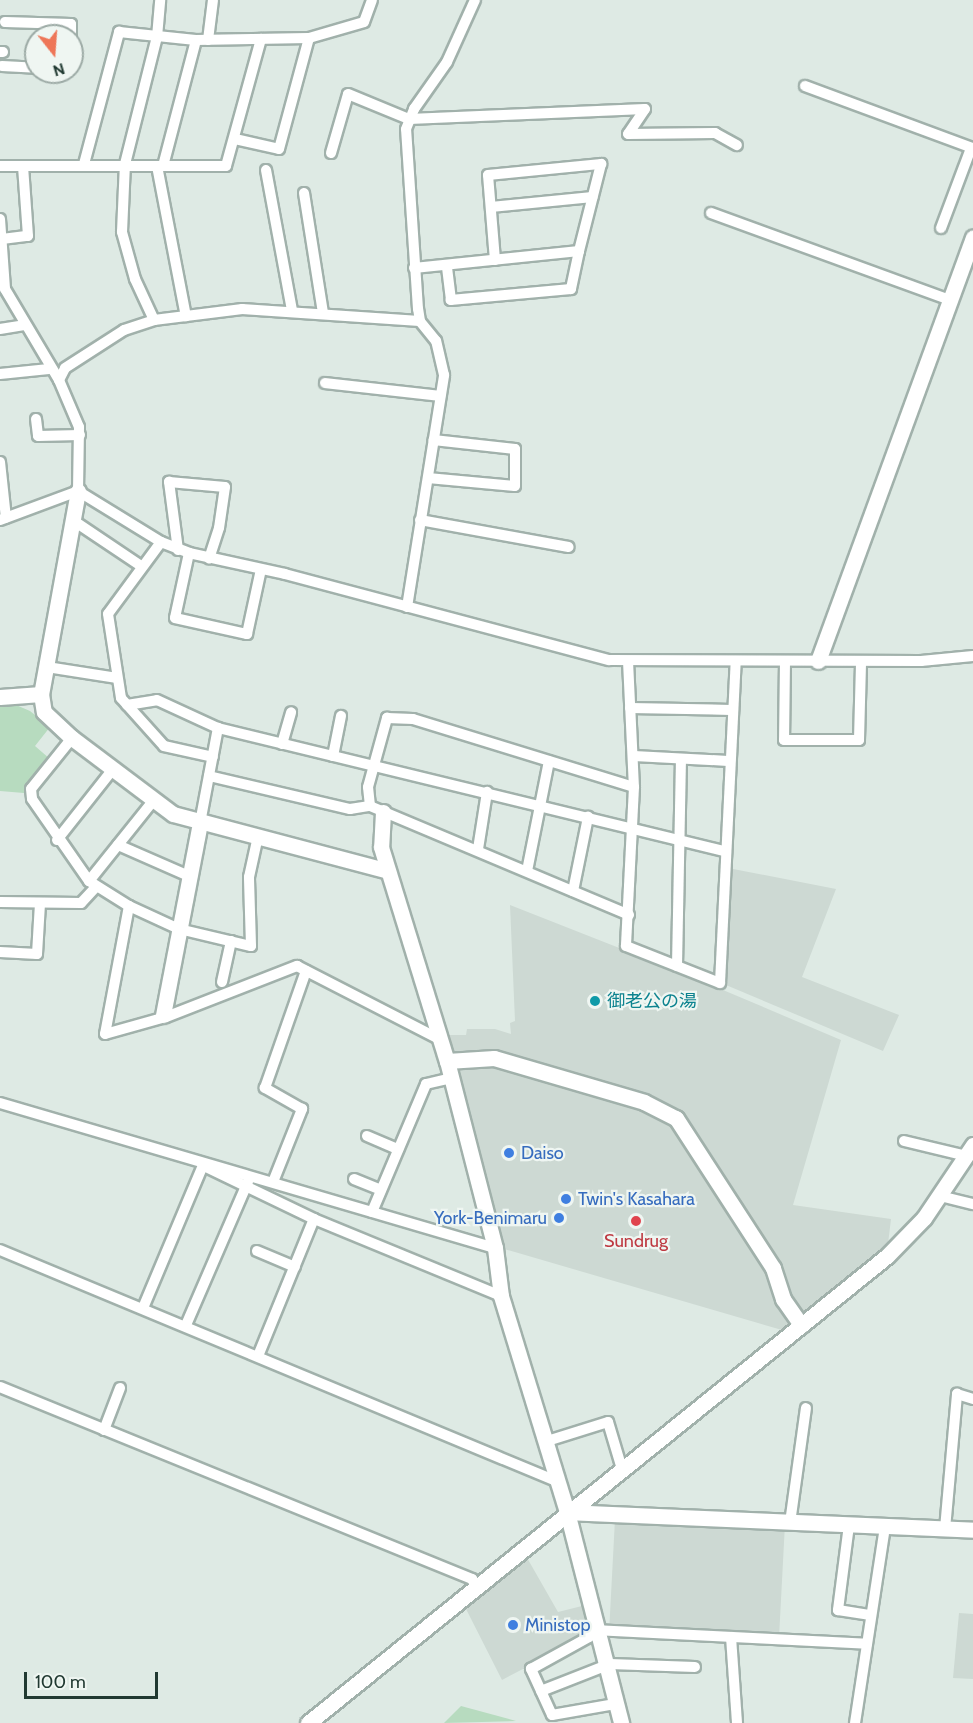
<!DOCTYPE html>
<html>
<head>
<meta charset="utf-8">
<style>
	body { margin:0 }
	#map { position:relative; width:973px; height:1723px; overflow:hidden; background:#deeae4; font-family:Cabin,"Noto Sans JP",sans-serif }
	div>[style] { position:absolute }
	.built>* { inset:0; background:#cdd9d3; transform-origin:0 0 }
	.green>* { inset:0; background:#b7dbbf }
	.roads { filter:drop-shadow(2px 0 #a1b1ab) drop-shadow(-2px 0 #a1b1ab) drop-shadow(0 2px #a1b1ab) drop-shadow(0 -2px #a1b1ab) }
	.street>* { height:10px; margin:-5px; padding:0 5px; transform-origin:5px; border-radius:5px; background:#fff }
	.secondary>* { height:15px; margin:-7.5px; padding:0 7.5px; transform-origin:7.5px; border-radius:7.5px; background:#fff }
	.dots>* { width:16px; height:16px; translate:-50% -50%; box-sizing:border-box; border:3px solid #eff6f2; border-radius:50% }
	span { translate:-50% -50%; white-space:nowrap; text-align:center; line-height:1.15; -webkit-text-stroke:4.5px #eff6f2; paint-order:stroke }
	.culture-label { font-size:18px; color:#0d838f }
	.left { translate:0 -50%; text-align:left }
	.shop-label { font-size:18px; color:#366cbe }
	.right { translate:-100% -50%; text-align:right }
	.health-label { font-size:18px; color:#be3a42 }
	.north { position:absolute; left:24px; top:24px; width:60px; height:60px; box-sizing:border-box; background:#eff6f2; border:2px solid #9caaa5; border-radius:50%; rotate:163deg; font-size:16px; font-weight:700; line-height:24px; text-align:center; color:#203931 }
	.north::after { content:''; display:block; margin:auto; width:21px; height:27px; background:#ee7658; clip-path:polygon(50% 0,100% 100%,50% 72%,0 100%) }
	.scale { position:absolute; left:24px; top:1672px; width:134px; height:27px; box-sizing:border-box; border:3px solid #203931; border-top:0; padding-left:8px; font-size:18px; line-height:21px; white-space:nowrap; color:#203931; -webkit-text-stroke:4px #eff6f2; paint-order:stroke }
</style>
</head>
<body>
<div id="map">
	<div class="built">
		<i style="clip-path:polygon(728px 868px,836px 889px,802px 977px,899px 1015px,883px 1051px,726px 985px,723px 990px,841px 1040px,793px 1205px,891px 1219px,888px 1244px,782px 1330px,501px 1248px,447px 1035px,466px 1035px,467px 1029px,495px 1029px,511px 1034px,510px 1023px,515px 1021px,510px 905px,721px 988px)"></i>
		<i style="left:615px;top:1519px;width:170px;height:107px;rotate:3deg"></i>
		<i style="clip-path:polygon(526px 1556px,558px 1612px,582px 1606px,590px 1634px,502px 1680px,465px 1607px)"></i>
		<i style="clip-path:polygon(959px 1613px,973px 1614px,973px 1679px,953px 1678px)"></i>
	</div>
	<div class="green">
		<i style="clip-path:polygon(9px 702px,30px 711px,50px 727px,35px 746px,50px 759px,24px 793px,0 791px,0 703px)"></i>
		<i style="clip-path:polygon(461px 1706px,516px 1721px,444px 1723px)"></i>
	</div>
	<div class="roads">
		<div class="street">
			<i style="left:5px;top:22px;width:66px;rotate:1.7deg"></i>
			<i style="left:71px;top:24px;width:12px;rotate:90deg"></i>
			<i style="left:208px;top:40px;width:40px;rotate:-82.9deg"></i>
			<i style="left:0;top:52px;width:3px"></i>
			<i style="left:2px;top:66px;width:34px;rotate:3deg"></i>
			<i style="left:805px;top:86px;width:179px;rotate:20.3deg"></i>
			<i style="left:235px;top:139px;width:45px;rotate:12.8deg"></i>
			<i style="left:279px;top:149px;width:115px;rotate:-74.9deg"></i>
			<i style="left:331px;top:153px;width:61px;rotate:-73.9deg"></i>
			<i style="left:348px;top:94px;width:66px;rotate:22.3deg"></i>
			<i style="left:409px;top:119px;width:236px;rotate:-2.4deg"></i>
			<i style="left:645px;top:109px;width:30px;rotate:124deg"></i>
			<i style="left:628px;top:134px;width:87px;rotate:-0.7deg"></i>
			<i style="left:715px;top:133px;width:25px;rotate:29deg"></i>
			<i style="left:84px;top:164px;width:137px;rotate:-75.1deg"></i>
			<i style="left:119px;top:32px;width:77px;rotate:5.9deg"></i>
			<i style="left:196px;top:40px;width:113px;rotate:-1deg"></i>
			<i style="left:309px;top:38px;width:57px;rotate:-16.2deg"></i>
			<i style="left:364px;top:22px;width:23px;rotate:-70deg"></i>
			<i style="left:0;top:166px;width:226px"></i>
			<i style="left:226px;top:166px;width:132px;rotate:-74.6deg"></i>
			<i style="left:157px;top:166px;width:153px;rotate:79.1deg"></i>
			<i style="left:163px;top:166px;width:130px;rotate:-75.3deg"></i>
			<i style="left:266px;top:170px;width:142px;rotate:79.5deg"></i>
			<i style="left:304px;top:193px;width:121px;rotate:81deg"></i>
			<i style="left:491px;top:207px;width:102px;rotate:-5.6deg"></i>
			<i style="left:711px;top:213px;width:254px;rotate:20deg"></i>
			<i style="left:0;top:219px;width:70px;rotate:85.9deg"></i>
			<i style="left:5px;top:289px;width:106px;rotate:59.3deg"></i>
			<i style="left:941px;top:228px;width:85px;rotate:-69.4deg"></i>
			<i style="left:2px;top:239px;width:26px;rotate:-7deg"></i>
			<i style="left:28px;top:236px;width:70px;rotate:-94.1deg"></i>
			<i style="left:495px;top:260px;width:85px;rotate:-94.7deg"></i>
			<i style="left:488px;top:175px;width:114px;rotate:-5.6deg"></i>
			<i style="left:601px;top:164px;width:90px;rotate:104.2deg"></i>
			<i style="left:414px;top:268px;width:166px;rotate:-5.9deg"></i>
			<i style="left:579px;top:251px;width:39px;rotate:102deg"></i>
			<i style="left:571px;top:289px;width:121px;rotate:174.8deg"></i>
			<i style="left:451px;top:300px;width:34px;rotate:-97deg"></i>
			<i style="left:154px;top:320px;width:45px;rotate:-114.9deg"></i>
			<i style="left:135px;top:279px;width:49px;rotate:-105.5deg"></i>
			<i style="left:122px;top:232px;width:68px;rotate:-87.5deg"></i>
			<i style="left:125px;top:164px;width:131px;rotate:-75.9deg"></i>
			<i style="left:157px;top:37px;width:37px;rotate:-85deg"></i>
			<i style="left:0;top:329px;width:26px;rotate:-9deg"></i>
			<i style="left:0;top:374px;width:49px;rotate:-5.8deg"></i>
			<i style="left:325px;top:383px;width:116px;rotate:6.4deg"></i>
			<i style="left:36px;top:419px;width:17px;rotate:83deg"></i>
			<i style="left:38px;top:436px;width:42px;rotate:-1.4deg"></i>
			<i style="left:0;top:462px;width:56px;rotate:83.9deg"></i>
			<i style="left:428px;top:478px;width:87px;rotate:5.3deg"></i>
			<i style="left:515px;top:486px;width:37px;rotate:-90deg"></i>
			<i style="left:515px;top:449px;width:82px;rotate:-173.7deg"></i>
			<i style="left:78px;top:491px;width:64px;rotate:-89.1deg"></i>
			<i style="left:79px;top:427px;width:51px;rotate:-113.1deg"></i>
			<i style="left:59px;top:380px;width:13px;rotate:-63deg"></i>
			<i style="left:65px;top:368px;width:70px;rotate:-32.8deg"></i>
			<i style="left:124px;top:330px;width:32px;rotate:-18deg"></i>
			<i style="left:154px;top:320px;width:89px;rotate:-7.1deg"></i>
			<i style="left:242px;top:309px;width:178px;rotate:3.9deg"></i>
			<i style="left:0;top:520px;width:83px;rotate:-20.4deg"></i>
			<i style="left:78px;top:491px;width:97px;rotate:31.6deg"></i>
			<i style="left:161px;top:542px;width:30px;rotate:21deg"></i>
			<i style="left:189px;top:553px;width:98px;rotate:12.3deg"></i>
			<i style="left:285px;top:574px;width:335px;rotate:14.9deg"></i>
			<i style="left:609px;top:660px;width:312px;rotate:0.2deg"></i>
			<i style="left:921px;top:661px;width:52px;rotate:-5.5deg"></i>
			<i style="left:420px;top:520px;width:151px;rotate:10.3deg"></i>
			<i style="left:74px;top:521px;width:81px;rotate:33.9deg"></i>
			<i style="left:161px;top:542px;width:89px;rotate:126.4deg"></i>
			<i style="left:108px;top:614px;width:85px;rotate:81.2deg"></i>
			<i style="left:121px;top:698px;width:64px;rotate:48.1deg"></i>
			<i style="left:164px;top:746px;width:50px;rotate:12.7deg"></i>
			<i style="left:178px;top:550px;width:69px;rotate:-97.5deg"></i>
			<i style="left:169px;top:482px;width:56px;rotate:5.1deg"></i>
			<i style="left:225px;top:487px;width:41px;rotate:98.3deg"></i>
			<i style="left:219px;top:528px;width:32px;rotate:108deg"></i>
			<i style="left:189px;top:553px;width:66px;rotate:102.2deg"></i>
			<i style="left:175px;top:618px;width:74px;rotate:12.5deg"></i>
			<i style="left:247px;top:634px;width:66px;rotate:-77.8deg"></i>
			<i style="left:407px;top:607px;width:235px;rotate:-80.9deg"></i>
			<i style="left:444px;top:375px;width:35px;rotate:-103deg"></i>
			<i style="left:436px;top:341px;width:26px;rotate:-129deg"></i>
			<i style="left:420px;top:321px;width:12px;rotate:-99deg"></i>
			<i style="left:418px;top:309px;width:180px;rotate:-93.8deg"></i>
			<i style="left:406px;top:129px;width:22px;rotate:-68deg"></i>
			<i style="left:414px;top:109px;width:57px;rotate:-54.9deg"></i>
			<i style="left:447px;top:62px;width:68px;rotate:-65.7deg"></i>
			<i style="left:628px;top:661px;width:126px;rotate:87.3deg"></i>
			<i style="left:634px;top:787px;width:159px;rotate:92.9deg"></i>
			<i style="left:626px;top:946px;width:101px;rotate:21.5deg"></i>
			<i style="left:720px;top:983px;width:322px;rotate:-87.2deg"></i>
			<i style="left:785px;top:661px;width:79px;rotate:90.7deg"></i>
			<i style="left:784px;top:740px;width:75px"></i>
			<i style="left:859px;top:740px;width:79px;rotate:-88.5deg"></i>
			<i style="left:47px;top:667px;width:71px;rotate:8.9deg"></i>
			<i style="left:127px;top:705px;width:30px;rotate:-9deg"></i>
			<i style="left:157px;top:700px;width:67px;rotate:24.7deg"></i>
			<i style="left:218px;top:728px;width:521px;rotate:13.66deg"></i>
			<i style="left:630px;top:708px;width:101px;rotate:1.1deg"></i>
			<i style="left:72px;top:738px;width:65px;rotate:128.8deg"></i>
			<i style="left:31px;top:789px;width:10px;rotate:84deg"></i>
			<i style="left:32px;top:799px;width:100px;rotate:55.2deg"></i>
			<i style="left:89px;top:881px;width:47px;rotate:32deg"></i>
			<i style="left:129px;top:906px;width:55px;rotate:24.7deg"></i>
			<i style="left:179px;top:929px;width:74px;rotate:13.3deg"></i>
			<i style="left:251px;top:946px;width:69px;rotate:-91.7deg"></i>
			<i style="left:249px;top:877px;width:42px;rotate:-77.6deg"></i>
			<i style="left:282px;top:744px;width:33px;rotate:-74deg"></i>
			<i style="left:333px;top:756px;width:41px;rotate:-78.7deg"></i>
			<i style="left:634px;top:756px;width:94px;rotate:3deg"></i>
			<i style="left:209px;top:776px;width:145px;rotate:13.2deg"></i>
			<i style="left:350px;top:809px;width:20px;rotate:-9deg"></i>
			<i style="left:370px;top:806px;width:281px;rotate:22.8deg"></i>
			<i style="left:370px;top:806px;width:19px;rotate:-96deg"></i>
			<i style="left:368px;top:787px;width:72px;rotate:-74.6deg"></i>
			<i style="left:387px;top:718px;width:26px;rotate:2deg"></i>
			<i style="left:413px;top:719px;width:231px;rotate:17.1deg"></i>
			<i style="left:200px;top:823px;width:97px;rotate:-79.3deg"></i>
			<i style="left:57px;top:840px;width:90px;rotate:-51.7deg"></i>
			<i style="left:118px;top:845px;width:77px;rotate:23.6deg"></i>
			<i style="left:478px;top:849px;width:58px;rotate:-81deg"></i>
			<i style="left:527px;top:871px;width:112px;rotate:-78.7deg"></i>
			<i style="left:89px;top:881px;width:102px;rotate:-51.3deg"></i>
			<i style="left:573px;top:891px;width:76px;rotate:-78.5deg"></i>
			<i style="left:0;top:902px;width:81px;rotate:0.7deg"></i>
			<i style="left:81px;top:903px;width:21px;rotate:-47deg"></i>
			<i style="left:129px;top:906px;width:130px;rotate:100.6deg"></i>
			<i style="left:105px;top:1034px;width:63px;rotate:-15.6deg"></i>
			<i style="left:166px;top:1017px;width:141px;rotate:-21.3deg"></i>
			<i style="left:297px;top:966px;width:162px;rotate:27.2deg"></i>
			<i style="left:0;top:952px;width:37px;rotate:3deg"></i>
			<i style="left:37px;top:954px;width:51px;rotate:-86.6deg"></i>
			<i style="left:677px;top:966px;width:207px;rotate:-88.9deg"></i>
			<i style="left:222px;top:982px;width:42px;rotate:-77.6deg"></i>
			<i style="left:0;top:1103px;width:516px;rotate:16.33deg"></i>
			<i style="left:367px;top:1136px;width:34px;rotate:23deg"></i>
			<i style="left:904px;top:1141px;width:65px;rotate:13.4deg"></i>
			<i style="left:206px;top:1167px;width:120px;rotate:25.7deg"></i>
			<i style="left:314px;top:1219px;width:202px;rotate:22.4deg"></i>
			<i style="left:354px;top:1179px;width:29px;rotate:22deg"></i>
			<i style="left:273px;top:1182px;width:79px;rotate:-68.3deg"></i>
			<i style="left:302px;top:1109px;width:43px;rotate:-150.4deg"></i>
			<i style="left:265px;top:1088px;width:124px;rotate:-70.7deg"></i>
			<i style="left:940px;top:1196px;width:34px;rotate:14deg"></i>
			<i style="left:372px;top:1212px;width:139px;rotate:-67.1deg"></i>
			<i style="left:426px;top:1084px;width:27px;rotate:-13deg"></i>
			<i style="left:0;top:1250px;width:602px;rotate:22.56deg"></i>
			<i style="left:257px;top:1251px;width:41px;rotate:22.8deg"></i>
			<i style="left:143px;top:1308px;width:155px;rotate:-67.2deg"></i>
			<i style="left:186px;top:1325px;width:156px;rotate:-66.6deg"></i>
			<i style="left:258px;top:1356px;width:148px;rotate:-67.8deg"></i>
			<i style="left:0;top:1387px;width:510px;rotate:22.14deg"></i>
			<i style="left:472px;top:1579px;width:9px;rotate:63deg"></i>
			<i style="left:104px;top:1430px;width:45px;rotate:-69.1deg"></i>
			<i style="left:544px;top:1442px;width:67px;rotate:-17.4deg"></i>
			<i style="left:608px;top:1422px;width:49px;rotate:73.4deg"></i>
			<i style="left:790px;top:1523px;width:116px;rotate:-82.1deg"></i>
			<i style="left:849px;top:1525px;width:86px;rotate:97.4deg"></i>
			<i style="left:838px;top:1610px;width:33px;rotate:9deg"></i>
			<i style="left:945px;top:1529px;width:136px;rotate:-84.9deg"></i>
			<i style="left:957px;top:1394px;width:17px;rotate:17deg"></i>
			<i style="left:731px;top:1637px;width:86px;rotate:86deg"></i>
			<i style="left:541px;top:1691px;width:74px;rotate:-21.4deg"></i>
			<i style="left:610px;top:1664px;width:85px;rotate:2deg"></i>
			<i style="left:615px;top:1704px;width:64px;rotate:170.1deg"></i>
			<i style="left:552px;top:1715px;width:51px;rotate:-114.5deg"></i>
			<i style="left:531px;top:1669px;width:66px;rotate:-28.9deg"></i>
			<i style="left:589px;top:1637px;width:9px;rotate:-54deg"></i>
			<i style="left:594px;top:1630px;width:273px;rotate:2.9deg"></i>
			<i style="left:855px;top:1723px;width:198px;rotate:-81.3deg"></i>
		</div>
		<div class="secondary">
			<i style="left:78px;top:491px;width:206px;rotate:100.3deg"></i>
			<i style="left:41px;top:694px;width:18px;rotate:81deg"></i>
			<i style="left:44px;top:712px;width:38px;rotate:43deg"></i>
			<i style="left:72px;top:738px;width:126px;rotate:37deg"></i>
			<i style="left:173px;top:814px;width:222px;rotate:14.8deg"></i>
			<i style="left:818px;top:661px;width:451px;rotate:-69.9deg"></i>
			<i style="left:0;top:697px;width:41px;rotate:-4.2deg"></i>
			<i style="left:383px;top:812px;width:35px;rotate:93deg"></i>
			<i style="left:381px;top:847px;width:224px;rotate:72.9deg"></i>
			<i style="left:447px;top:1061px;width:193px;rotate:75.6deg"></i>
			<i style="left:495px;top:1248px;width:48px;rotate:82.9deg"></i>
			<i style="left:501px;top:1296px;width:226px;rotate:73deg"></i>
			<i style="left:567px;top:1512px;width:218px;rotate:75.6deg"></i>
			<i style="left:163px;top:1015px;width:196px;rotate:-79.1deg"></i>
			<i style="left:447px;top:1061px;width:47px;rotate:-3.7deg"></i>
			<i style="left:494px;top:1058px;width:156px;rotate:16.3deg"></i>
			<i style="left:644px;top:1102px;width:36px;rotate:27deg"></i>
			<i style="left:676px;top:1118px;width:179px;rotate:57.1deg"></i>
			<i style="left:773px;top:1268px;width:33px;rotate:72deg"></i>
			<i style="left:783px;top:1299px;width:32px;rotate:55deg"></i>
			<i style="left:567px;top:1512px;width:406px;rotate:2.5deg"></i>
			<i style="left:308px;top:1723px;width:744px;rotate:-38.89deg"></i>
			<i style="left:887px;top:1256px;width:53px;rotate:-45.8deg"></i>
			<i style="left:924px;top:1218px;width:88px;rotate:-56.1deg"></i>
		</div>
	</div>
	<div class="dots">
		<i style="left:595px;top:1001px;background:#0f9aa8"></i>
		<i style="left:509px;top:1153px;background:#3f7fe0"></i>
		<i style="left:566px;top:1199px;background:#3f7fe0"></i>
		<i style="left:559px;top:1218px;background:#3f7fe0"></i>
		<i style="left:636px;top:1221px;background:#e0444e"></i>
		<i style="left:513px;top:1625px;background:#3f7fe0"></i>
	</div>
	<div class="culture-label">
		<span class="left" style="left:607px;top:1001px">御老公の湯</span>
	</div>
	<div class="shop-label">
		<span class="left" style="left:521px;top:1153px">Daiso</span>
		<span class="left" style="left:578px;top:1199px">Twin's Kasahara</span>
		<span class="right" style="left:547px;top:1218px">York-Benimaru</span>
		<span class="left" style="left:525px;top:1625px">Ministop</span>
	</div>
	<div class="health-label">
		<span style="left:636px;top:1241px">Sundrug</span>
	</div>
	<div class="north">N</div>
	<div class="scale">100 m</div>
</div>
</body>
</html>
